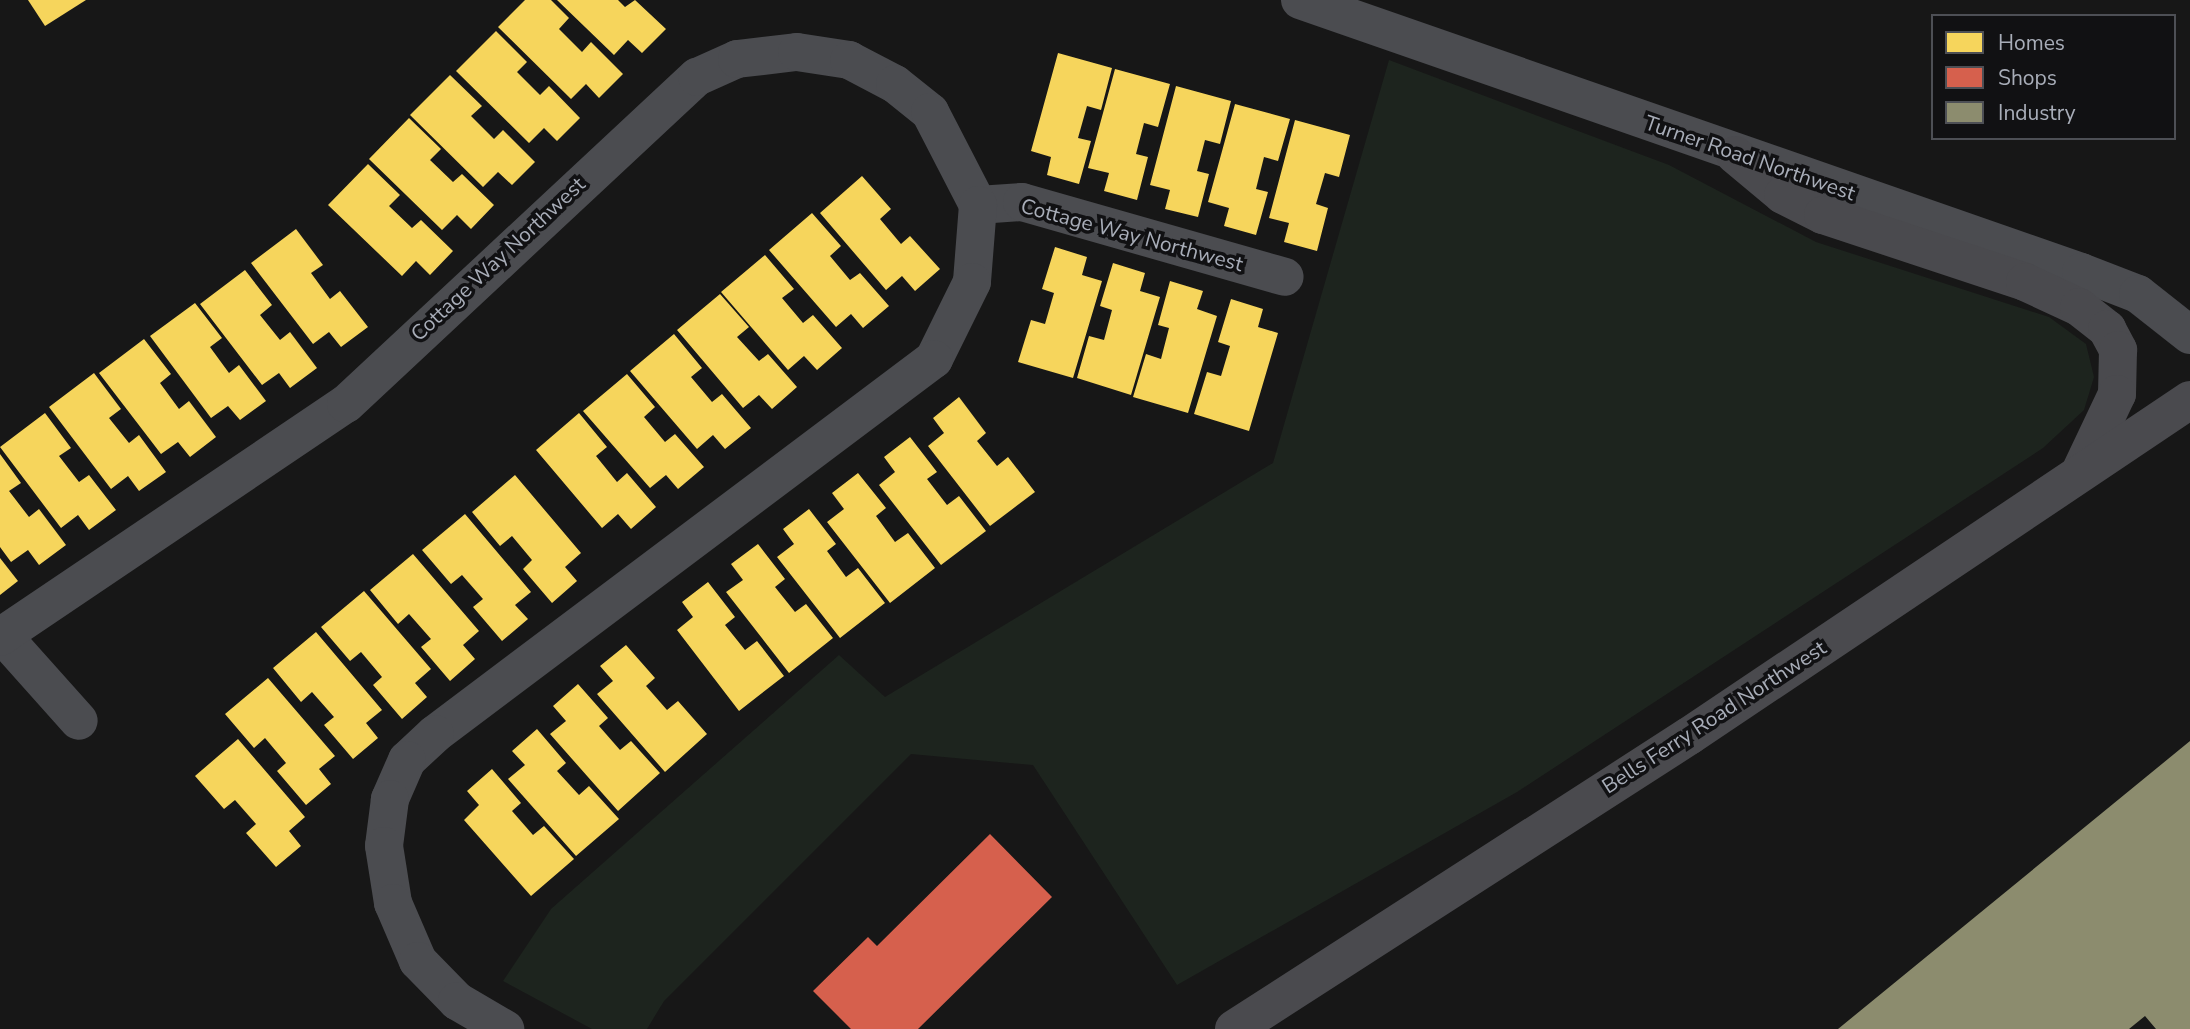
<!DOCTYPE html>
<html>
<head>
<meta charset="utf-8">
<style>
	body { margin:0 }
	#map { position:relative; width:2190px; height:1029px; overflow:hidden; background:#171717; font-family:"Nunito Sans",sans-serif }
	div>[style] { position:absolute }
	.green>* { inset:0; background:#1d241e }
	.homes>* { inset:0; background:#f6d55c }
	.shops>* { inset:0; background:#d6604d }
	.industry>* { inset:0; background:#8c8c6e }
	.minor>* { height:38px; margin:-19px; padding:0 19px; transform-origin:19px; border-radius:19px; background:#4b4c50 }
	.secondary>* { height:38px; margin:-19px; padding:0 19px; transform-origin:19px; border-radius:19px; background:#4a4a4e }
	span { translate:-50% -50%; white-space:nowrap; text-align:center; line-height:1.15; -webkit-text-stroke:7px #111113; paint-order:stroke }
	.street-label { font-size:21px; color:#a8adb8 }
	.legend { position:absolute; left:1931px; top:14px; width:245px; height:126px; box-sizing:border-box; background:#111113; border:2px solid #4d4f55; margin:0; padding:9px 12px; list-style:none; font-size:21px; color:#a8adb8 }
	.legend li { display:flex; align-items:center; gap:14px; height:35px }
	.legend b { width:35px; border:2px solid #4d4f55 }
</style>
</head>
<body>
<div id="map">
	<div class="green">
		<i style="clip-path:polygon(1389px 60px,1669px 165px,1816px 242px,2049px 317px,2086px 344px,2094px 377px,2084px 410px,2043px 448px,1517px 792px,1177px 985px,1033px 765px,911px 754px,664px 1001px,647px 1029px,592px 1029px,503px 981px,551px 909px,839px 655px,885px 697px,1273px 463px)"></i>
	</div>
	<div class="homes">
		<i style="clip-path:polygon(28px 0,86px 0,45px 26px)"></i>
		<i style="clip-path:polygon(525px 0,551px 0,569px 18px,559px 29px,582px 52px,591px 42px,623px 74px,599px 98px,586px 84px,571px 99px,498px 27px)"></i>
		<i style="clip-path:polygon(557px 0,618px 0,625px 7px,635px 0,666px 29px,642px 53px,628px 40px,614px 55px)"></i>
		<i style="clip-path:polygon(496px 31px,527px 62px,517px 72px,540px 95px,549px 86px,580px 118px,557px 141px,544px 128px,529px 143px,456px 71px)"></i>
		<i style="clip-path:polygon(1058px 53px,1112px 68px,1101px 110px,1087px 106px,1078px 138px,1091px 141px,1079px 184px,1047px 175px,1051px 157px,1031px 151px)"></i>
		<i style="clip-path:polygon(1115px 69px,1170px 84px,1158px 127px,1144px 123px,1136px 154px,1148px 157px,1137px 200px,1104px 191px,1109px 173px,1088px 168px)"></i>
		<i style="clip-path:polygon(450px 75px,482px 106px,471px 116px,494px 139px,503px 130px,535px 162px,512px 185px,498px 172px,483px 187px,410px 115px)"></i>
		<i style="clip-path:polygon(1176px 86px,1231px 101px,1220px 144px,1205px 140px,1197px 171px,1209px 174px,1198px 217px,1165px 209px,1170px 190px,1150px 185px)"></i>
		<i style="clip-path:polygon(1235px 104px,1290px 119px,1278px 161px,1264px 157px,1256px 189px,1268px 192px,1256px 235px,1224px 226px,1229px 208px,1208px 202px)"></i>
		<i style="clip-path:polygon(409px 118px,441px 149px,430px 160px,453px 182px,462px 174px,494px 205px,471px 229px,457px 215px,442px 230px,369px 159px)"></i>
		<i style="clip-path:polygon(1295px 120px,1350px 135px,1339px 177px,1325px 173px,1316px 204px,1328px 208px,1317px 251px,1284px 242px,1289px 223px,1269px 218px)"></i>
		<i style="clip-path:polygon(368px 164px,400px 195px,389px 206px,412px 228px,421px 220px,453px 251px,430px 275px,416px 261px,402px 276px,328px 205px)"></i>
		<i style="clip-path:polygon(862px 176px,891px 209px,880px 219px,901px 244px,910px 236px,940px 269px,915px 291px,902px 276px,886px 290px,820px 213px)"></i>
		<i style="clip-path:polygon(812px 213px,841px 246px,830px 256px,850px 280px,860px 273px,889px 306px,863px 328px,851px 314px,836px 327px,769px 250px)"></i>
		<i style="clip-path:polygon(296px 229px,323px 265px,311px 273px,330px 299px,340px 291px,368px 327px,341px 347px,329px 332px,313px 344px,251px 263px)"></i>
		<i style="clip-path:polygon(1055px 247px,1087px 257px,1082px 275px,1102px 281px,1073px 378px,1018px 362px,1031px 320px,1045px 324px,1054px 293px,1042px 289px)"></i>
		<i style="clip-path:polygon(765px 255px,794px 289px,782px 298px,803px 323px,813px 315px,842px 348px,817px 370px,804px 356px,788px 370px,721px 292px)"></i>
		<i style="clip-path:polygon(1113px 263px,1145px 273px,1140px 291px,1160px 297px,1131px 395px,1077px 378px,1089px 336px,1104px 340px,1112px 310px,1100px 306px)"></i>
		<i style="clip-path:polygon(245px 270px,272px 305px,260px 315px,280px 340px,290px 332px,317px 368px,290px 388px,279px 373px,262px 385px,200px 304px)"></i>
		<i style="clip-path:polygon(1170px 281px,1203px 291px,1197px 309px,1217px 316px,1188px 413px,1133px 397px,1146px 354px,1161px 359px,1169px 328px,1158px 325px)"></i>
		<i style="clip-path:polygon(720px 294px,749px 327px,737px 337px,759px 361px,768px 354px,797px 387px,772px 409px,759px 395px,743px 408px,677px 330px)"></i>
		<i style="clip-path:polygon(1231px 299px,1263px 309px,1258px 327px,1278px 333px,1249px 431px,1194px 414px,1207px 372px,1221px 376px,1230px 346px,1218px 342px)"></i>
		<i style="clip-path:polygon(195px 303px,222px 338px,210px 347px,229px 373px,239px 365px,266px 401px,240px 420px,228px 406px,211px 418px,150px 336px)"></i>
		<i style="clip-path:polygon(674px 334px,702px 368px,691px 377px,712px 402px,722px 394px,751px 428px,725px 449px,713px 435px,697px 449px,630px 371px)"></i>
		<i style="clip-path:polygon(144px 339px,171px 374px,160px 383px,179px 409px,189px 401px,216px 437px,190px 457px,178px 442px,161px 454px,99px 373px)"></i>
		<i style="clip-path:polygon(94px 373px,121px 409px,109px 418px,129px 443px,139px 435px,166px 472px,139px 491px,128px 476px,111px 489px,49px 407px)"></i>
		<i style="clip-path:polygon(627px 374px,655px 407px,644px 417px,665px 442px,675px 434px,704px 467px,678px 489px,666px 475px,650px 488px,583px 411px)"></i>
		<i style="clip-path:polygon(959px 397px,986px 433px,977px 441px,997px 466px,1008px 457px,1035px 492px,990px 526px,928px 446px,944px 433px,933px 418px)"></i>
		<i style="clip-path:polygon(45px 413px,71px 448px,59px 456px,79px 482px,89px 475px,116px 510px,89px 530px,78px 515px,61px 528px,0 447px)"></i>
		<i style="clip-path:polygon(579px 413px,607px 447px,596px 456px,617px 482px,627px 473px,656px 507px,631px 529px,618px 514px,602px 528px,536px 450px)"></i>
		<i style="clip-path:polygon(910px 437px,937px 472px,927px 479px,947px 505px,959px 496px,986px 531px,941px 565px,879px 485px,895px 472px,884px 457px)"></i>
		<i style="clip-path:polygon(0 454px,21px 483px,9px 491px,29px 517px,39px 509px,66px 545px,39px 565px,28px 550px,11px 562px,0 547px)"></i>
		<i style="clip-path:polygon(858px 473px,886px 508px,876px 516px,895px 542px,908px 533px,935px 568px,890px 603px,827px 522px,844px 509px,832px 493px)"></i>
		<i style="clip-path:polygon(515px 475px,581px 553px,565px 567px,577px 581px,552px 603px,523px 569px,532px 560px,512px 536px,500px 546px,472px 512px)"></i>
		<i style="clip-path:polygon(809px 509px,836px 544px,827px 551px,846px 577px,858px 568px,885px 603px,840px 638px,777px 557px,794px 544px,783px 529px)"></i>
		<i style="clip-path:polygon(465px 514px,531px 592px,515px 605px,528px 619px,502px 641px,473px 607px,483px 599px,462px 575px,451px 584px,422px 550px)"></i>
		<i style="clip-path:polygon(758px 544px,785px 579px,775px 587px,795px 612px,806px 604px,833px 638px,789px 673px,726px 592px,743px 580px,731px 564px)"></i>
		<i style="clip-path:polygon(413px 554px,479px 631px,463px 645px,475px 659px,450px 681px,421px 647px,431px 639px,409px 614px,398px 624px,370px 590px)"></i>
		<i style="clip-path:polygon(0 558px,18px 581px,0 595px)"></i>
		<i style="clip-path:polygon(708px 582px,735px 617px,725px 625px,745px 650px,757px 641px,784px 676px,739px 711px,677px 630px,693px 617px,682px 602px)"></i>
		<i style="clip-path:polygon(364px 591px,431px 669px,415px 683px,427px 697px,402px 719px,373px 685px,382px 677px,361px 652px,350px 661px,321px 627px)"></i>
		<i style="clip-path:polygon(316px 632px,382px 710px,366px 723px,378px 738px,353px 759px,324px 725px,334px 717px,312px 692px,301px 702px,273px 668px)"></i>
		<i style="clip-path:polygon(626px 645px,655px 678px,646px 686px,667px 710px,678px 701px,707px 734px,665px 772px,597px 694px,613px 681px,600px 666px)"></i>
		<i style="clip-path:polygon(268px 678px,335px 756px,319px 769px,331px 784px,306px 805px,277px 771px,286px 763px,265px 738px,254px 748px,225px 714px)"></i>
		<i style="clip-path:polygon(578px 684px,608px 718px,599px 726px,620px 750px,631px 741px,660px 773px,618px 811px,550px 734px,566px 721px,553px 706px)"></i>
		<i style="clip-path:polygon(537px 729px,566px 763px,557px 771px,579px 795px,589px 786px,619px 819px,576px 856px,508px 779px,525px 765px,512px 751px)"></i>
		<i style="clip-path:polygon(238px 739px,305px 817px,289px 831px,301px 846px,276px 867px,246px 833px,256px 824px,235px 800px,224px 809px,195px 776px)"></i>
		<i style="clip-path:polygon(492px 769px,521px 803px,512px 811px,533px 835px,544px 826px,574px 859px,531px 896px,464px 820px,479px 805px,467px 791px)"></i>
	</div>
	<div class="shops">
		<i style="clip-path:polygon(990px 834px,1052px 897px,918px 1029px,851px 1029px,813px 991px,868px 937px,877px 946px)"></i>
	</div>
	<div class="industry">
		<i style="clip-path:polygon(2190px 741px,2190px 1029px,2156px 1029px,2145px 1016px,2129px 1029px,1838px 1029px)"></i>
	</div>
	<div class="minor">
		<i style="left:1300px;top:0;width:827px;rotate:19.2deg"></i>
		<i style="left:2081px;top:272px;width:61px;rotate:21.1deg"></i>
		<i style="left:2138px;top:294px;width:66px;rotate:38.3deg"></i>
		<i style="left:978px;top:205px;width:44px;rotate:-3.9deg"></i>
		<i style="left:1022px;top:202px;width:273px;rotate:15.9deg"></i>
		<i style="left:2px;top:635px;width:115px;rotate:48.2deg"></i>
		<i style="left:0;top:637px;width:417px;rotate:-34deg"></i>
		<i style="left:346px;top:404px;width:480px;rotate:-43deg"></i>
		<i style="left:697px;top:77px;width:44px;rotate:-24.2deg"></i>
		<i style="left:737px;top:59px;width:60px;rotate:-6.7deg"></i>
		<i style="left:797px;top:52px;width:53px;rotate:8.7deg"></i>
		<i style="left:849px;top:60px;width:52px;rotate:27.6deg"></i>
		<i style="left:895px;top:84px;width:45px;rotate:38.7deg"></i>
		<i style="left:930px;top:112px;width:105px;rotate:62.7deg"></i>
		<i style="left:978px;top:205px;width:77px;rotate:94.5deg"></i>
		<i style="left:972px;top:282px;width:86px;rotate:116.3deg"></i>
		<i style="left:934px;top:359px;width:624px;rotate:143.08deg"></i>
		<i style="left:435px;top:734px;width:38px;rotate:137deg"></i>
		<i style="left:407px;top:760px;width:43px;rotate:113.6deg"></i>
		<i style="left:390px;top:799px;width:47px;rotate:97.3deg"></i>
		<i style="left:384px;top:846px;width:58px;rotate:81deg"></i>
		<i style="left:393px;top:903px;width:63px;rotate:66.7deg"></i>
		<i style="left:418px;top:961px;width:56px;rotate:45.7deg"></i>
		<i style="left:457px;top:1001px;width:56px;rotate:30.3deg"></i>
	</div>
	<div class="secondary">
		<i style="left:1735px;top:155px;width:62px;rotate:39.8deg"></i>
		<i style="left:1783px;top:195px;width:45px;rotate:26.6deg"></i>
		<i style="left:1823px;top:215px;width:213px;rotate:18.3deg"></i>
		<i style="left:2025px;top:282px;width:60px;rotate:24.8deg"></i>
		<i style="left:2079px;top:307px;width:36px;rotate:38deg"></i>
		<i style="left:2107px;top:329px;width:24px;rotate:62deg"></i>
		<i style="left:2118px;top:350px;width:44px;rotate:91.3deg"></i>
		<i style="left:2117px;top:394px;width:84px;rotate:115.3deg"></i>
		<i style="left:1234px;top:1029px;width:541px;rotate:-32.78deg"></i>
		<i style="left:1689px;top:736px;width:603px;rotate:-33.85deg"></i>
	</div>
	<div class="street-label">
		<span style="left:1750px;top:158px;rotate:19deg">Turner Road Northwest</span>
		<span style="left:1132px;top:235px;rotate:15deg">Cottage Way Northwest</span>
		<span style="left:498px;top:259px;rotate:-43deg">Cottage Way Northwest</span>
		<span style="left:1714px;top:717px;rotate:-33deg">Bells Ferry Road Northwest</span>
	</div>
	<ul class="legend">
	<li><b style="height:19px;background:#f6d55c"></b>Homes</li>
	<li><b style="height:19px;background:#d6604d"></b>Shops</li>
	<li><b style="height:19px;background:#8c8c6e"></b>Industry</li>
	</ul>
</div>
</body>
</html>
